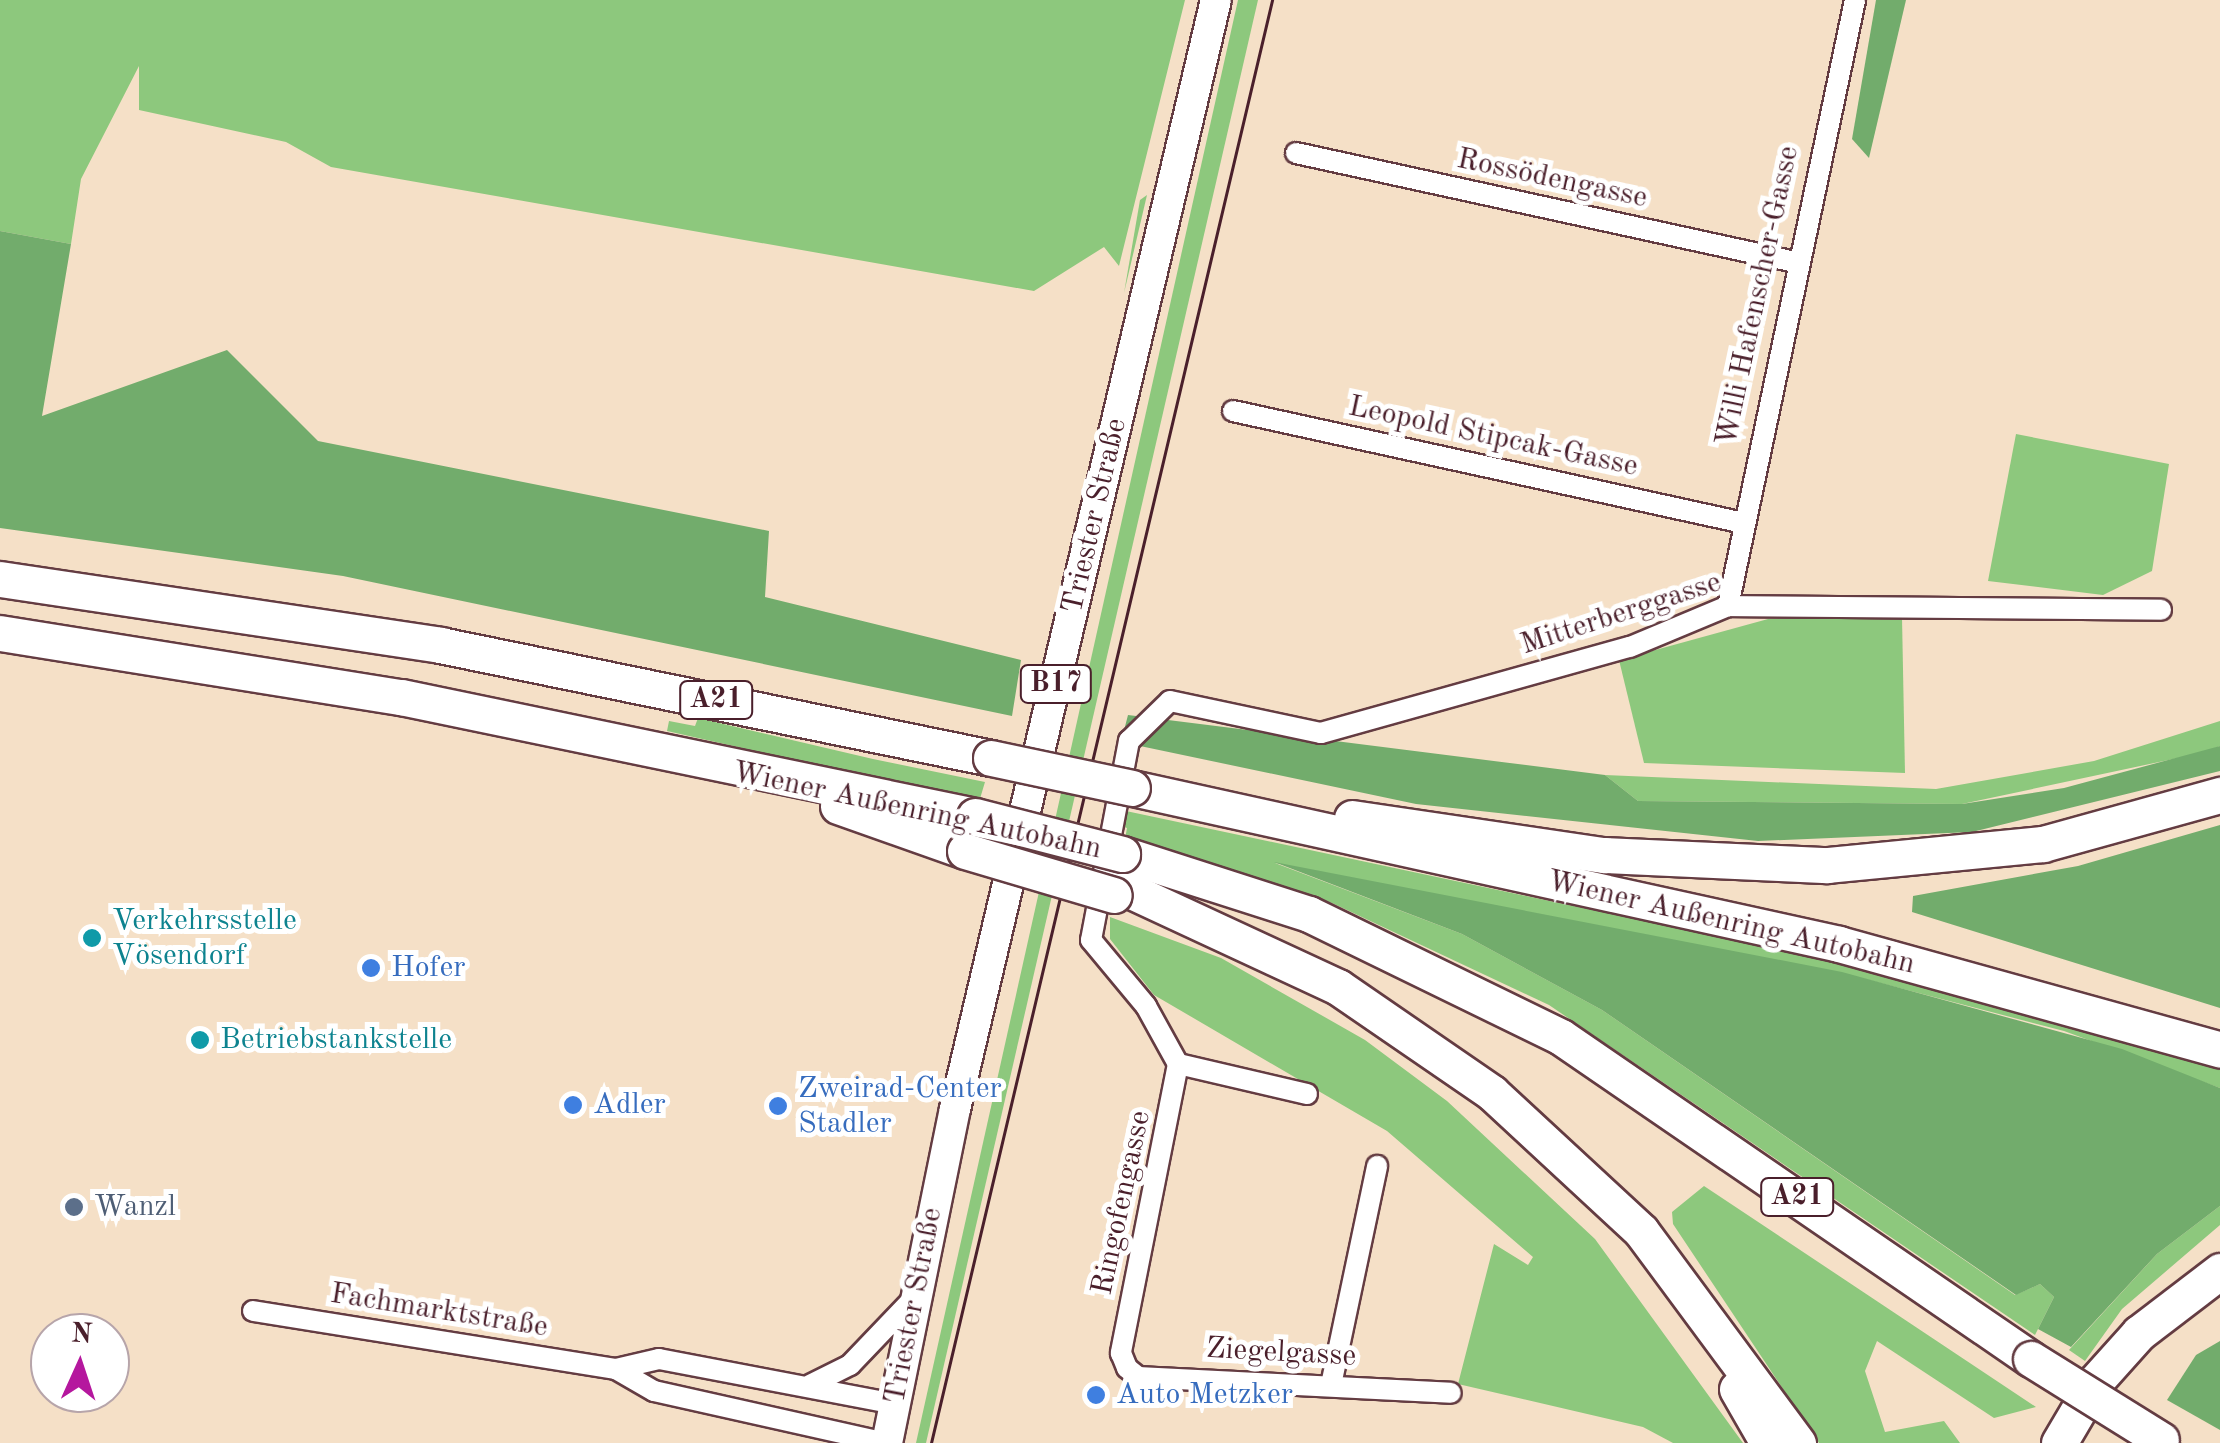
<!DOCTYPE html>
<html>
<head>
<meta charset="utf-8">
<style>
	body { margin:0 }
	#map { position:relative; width:2220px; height:1443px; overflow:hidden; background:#f5e0c7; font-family:"Old Standard TT",serif }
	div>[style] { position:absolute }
	.green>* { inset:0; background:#8dc87d }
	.forest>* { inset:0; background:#72ac6c }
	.roads { filter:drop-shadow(2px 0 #643c42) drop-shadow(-2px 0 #643c42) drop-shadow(0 2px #643c42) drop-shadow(0 -2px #643c42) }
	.street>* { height:20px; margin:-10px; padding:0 10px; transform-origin:10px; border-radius:10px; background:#fff }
	.primary>* { height:30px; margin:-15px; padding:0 15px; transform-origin:15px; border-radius:15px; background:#fff }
	.highway>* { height:35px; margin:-17.5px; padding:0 17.5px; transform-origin:17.5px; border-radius:17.5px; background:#fff }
	.tram>* { height:2.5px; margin:-1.25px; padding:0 1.25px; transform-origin:1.25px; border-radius:1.25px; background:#4a1f2b }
	.bridges { filter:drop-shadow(2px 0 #643c42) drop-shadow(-2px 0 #643c42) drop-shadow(0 2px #643c42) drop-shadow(0 -2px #643c42) }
	.highway-bridge>* { height:35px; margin:-17.5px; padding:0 17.5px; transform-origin:17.5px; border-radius:17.5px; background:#fff }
	.dots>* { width:28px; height:28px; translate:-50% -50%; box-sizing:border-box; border:5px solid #fff; border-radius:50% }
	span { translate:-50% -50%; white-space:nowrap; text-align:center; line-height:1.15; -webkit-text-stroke:10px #fff; paint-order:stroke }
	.shield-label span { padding:2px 8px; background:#fff; border:2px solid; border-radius:8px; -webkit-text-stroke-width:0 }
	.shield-label { font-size:28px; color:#4a1f2b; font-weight:700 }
	.street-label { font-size:30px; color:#4a1f2b }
	.culture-label { font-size:30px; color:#0d838f }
	.left { translate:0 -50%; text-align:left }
	.shop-label { font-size:30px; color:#366cbe }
	.service-label { font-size:30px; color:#4e5e75 }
	.north { position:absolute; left:30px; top:1313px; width:100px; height:100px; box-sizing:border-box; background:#fff; border:2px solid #b7a5aa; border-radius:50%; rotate:3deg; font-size:28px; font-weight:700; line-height:40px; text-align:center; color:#4a1f2b }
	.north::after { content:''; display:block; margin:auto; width:35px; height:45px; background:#b5179e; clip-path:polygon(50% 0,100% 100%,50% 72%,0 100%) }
</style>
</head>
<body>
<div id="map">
	<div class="green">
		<i style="clip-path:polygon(0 0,1185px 0,1119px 266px,1104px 247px,1034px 291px,331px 167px,286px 142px,139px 110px,139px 66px,81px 179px,71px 244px,0 231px)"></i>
		<i style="clip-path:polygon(1238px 0,1258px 0,926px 1443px,916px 1443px)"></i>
		<i style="clip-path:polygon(1147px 195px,1124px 293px,1140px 200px)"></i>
		<i style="clip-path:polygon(2016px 434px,2169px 464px,2152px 571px,2103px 595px,1988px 581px)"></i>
		<i style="clip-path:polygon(1902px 617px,1905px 773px,1644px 763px,1619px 660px,1768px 619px)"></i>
		<i style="clip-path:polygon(698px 718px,873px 759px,985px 782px,979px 802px,667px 731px,669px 721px,695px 726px)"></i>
		<i style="clip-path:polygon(2220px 721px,2220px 746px,2206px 752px,1962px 804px,1638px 801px,1605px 775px,1936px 789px,2094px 761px)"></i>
		<i style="clip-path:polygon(1126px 811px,1880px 971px,2220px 1066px,2220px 1088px,2064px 1031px,1842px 973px,1275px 863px,1462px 934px,1602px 1010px,2015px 1295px,2040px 1284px,2054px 1297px,2035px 1335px,1549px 1005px,1332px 903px,1125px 839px,1127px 828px,1117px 825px)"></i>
		<i style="clip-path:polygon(1110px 917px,1221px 958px,1365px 1040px,1447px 1101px,1595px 1239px,1743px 1443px,1673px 1443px,1643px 1427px,1458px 1384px,1494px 1244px,1528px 1265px,1533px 1257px,1387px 1131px,1154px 995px,1110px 939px)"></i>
		<i style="clip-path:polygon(1704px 1186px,2036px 1407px,1994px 1418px,1877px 1341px,1865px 1371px,1885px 1432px,1944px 1421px,1960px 1443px,1819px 1443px,1673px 1224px,1672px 1212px)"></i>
		<i style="clip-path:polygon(2220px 1206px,2220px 1225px,2122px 1309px,2085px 1361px,2069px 1350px,2157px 1254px)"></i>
	</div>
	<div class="forest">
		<i style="clip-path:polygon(1876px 0,1906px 0,1869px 158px,1852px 139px)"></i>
		<i style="clip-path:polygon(0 231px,71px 244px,42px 416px,227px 350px,318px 441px,769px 531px,765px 597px,1021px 660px,1012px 716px,343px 576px,0 528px)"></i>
		<i style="clip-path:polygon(1128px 715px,1605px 775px,1638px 801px,1962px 804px,2064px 788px,2220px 746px,2220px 771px,1972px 832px,1758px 841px,1416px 804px,1121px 742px)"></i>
		<i style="clip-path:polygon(2220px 825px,2220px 1008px,1912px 912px,1913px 896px,2078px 866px)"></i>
		<i style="clip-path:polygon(1274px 862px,1842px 972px,2122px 1049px,2220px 1088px,2220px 1206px,2157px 1254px,2071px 1347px,2038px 1329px,2054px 1297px,2040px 1284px,2016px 1295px,1602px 1010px,1462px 934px)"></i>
		<i style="clip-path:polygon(2220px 1341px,2220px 1430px,2167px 1400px,2196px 1355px)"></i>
	</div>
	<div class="roads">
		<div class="street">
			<i style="left:1296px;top:153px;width:511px;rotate:12.32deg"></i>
			<i style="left:1233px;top:411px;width:518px;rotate:12.37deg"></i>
			<i style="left:1728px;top:606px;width:619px;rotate:-78.16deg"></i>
			<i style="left:1178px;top:1064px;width:295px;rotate:101.2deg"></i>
			<i style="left:1121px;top:1353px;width:16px;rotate:68deg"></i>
			<i style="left:1127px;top:1368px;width:14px;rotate:39deg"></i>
			<i style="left:1138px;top:1377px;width:313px;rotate:2.9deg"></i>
			<i style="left:1307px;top:1094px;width:132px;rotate:-166.9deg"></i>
			<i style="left:1178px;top:1064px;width:66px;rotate:-118.9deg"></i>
			<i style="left:1146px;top:1006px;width:86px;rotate:-129.8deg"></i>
			<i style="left:1091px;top:940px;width:203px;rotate:-79.2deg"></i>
			<i style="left:1129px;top:741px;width:57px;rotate:-44.3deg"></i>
			<i style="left:1170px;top:701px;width:154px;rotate:12deg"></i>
			<i style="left:1321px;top:733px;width:321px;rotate:-15.6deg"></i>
			<i style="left:1630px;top:647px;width:106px;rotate:-22.7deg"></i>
			<i style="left:1728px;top:606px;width:433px;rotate:0.5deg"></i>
			<i style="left:253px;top:1311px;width:368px;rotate:9.1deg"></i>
			<i style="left:616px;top:1369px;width:44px;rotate:-13.1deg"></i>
			<i style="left:659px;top:1359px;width:239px;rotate:10.8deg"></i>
			<i style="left:616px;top:1369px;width:44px;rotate:30.1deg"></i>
			<i style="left:654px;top:1391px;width:239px;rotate:12.6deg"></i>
			<i style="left:810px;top:1385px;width:45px;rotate:-26.6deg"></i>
			<i style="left:850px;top:1365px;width:93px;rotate:-46.3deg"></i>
			<i style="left:1331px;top:1385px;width:224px;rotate:-78.1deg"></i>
		</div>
		<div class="primary">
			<i style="left:887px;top:1443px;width:341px;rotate:-78.5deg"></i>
			<i style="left:955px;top:1109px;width:1139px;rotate:-76.76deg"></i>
		</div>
		<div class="highway">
			<i style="left:0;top:579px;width:445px;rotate:8.5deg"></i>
			<i style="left:440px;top:645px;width:562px;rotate:11.59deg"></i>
			<i style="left:0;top:633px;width:406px;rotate:9.1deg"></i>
			<i style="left:401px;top:697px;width:586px;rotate:11.71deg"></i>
			<i style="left:1132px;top:788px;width:724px;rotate:12.44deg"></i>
			<i style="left:1839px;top:944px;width:395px;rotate:15.5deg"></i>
			<i style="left:838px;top:806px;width:135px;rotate:19.5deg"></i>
			<i style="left:1352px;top:818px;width:255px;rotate:8.4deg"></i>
			<i style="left:1604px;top:855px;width:224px;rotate:2.6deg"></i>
			<i style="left:1828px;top:865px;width:216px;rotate:-5.6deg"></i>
			<i style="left:2043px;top:844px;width:184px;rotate:-15.5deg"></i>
			<i style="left:1122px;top:854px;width:196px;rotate:17.8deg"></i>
			<i style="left:1309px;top:914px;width:280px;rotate:26deg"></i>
			<i style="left:1561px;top:1037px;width:570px;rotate:34.42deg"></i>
			<i style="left:1116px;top:884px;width:245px;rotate:24.9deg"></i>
			<i style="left:1338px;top:987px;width:187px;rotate:34.5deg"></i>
			<i style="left:1492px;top:1093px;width:203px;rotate:42.8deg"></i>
			<i style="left:1641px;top:1231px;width:264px;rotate:53.5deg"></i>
			<i style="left:1737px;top:1389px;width:62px;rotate:60.1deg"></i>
			<i style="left:2059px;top:1443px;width:71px;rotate:-59.5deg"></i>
			<i style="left:2095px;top:1382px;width:66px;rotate:-48.1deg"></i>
			<i style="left:2139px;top:1333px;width:102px;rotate:-37.4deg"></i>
		</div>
	</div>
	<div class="tram">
		<i style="left:931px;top:1443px;width:1483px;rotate:-76.7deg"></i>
	</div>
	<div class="bridges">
		<div class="highway-bridge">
			<i style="left:991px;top:758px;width:144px;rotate:12deg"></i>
			<i style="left:975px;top:816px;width:152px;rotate:14.5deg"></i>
			<i style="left:965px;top:851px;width:155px;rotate:16.5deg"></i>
			<i style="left:2031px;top:1359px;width:153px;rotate:31.9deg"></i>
		</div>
	</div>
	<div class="dots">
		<i style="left:92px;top:938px;background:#0f9aa8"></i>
		<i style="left:371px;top:968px;background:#3f7fe0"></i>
		<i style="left:200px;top:1040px;background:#0f9aa8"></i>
		<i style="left:573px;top:1105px;background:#3f7fe0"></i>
		<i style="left:778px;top:1106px;background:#3f7fe0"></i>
		<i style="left:74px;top:1207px;background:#5c6f8a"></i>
		<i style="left:1096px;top:1395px;background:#3f7fe0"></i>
	</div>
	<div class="shield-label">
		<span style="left:1056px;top:684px">B17</span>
		<span style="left:716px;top:700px">A21</span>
		<span style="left:1797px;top:1197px">A21</span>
	</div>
	<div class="street-label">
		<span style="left:1552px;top:179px;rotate:12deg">Rossödengasse</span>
		<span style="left:1758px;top:296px;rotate:-78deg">Willi Hafenscher-Gasse</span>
		<span style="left:1493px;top:437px;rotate:12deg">Leopold Stipcak-Gasse</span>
		<span style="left:1095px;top:516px;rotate:-77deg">Triester Straße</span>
		<span style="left:1621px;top:614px;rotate:-18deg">Mitterberggasse</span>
		<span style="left:917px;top:811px;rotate:12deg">Wiener Außenring Autobahn</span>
		<span style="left:1731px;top:923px;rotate:13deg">Wiener Außenring Autobahn</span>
		<span style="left:1122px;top:1203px;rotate:-78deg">Ringofengasse</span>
		<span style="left:914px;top:1306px;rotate:-79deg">Triester Straße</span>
		<span style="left:439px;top:1311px;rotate:9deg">Fachmarktstraße</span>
		<span style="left:1281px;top:1353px;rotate:3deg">Ziegelgasse</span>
	</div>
	<div class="culture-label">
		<span class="left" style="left:112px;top:938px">Verkehrsstelle<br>Vösendorf</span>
		<span class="left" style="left:220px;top:1040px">Betriebstankstelle</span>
	</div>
	<div class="shop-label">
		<span class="left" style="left:391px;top:968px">Hofer</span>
		<span class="left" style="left:798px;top:1106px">Zweirad-Center<br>Stadler</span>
		<span class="left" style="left:593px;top:1105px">Adler</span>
		<span class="left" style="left:1116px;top:1395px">Auto Metzker</span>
	</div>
	<div class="service-label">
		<span class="left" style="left:94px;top:1207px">Wanzl</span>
	</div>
	<div class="north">N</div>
</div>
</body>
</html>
